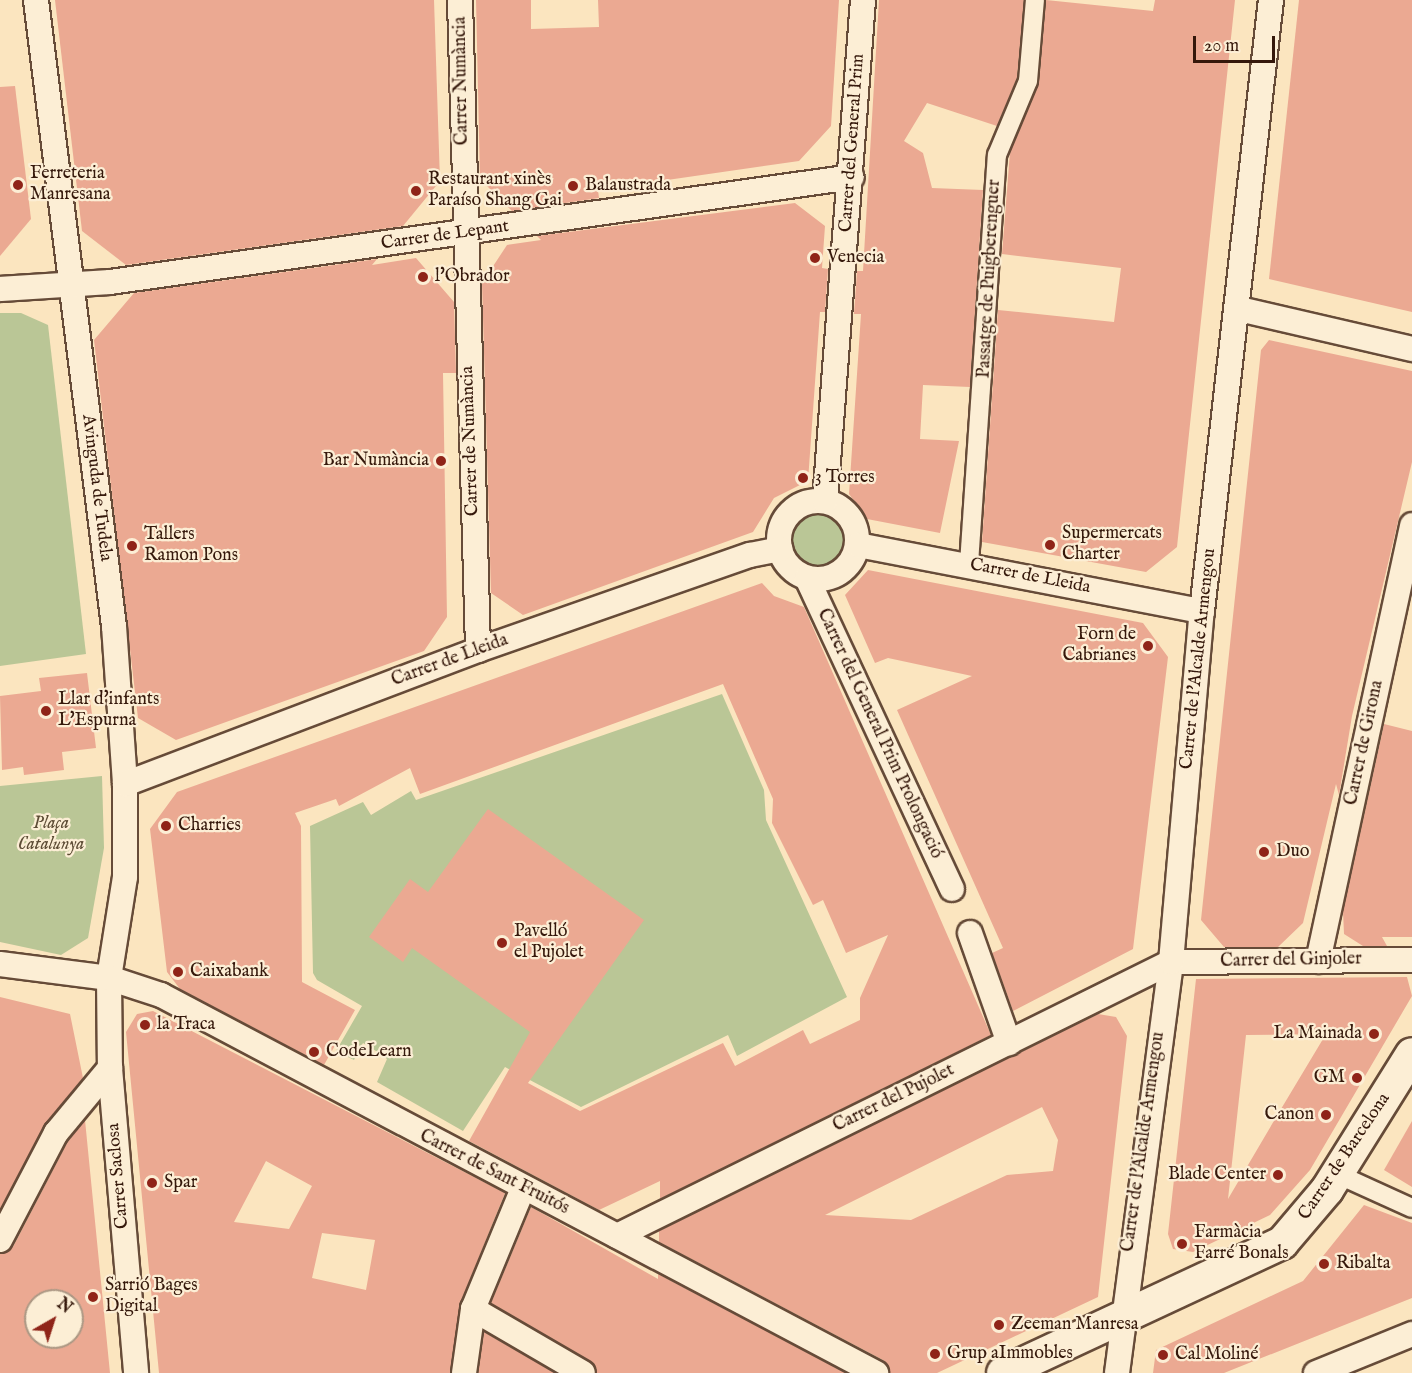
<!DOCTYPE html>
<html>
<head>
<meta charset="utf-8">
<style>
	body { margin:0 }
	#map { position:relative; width:1412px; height:1373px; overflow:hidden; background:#fbe5bf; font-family:"IM FELL English",serif }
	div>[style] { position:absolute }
	.green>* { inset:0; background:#bac696 }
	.round { border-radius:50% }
	.building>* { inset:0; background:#eba992 }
	.roads { filter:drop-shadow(2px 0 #664b38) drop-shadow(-2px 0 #664b38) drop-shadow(0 2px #664b38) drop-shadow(0 -2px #664b38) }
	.pedestrian>* { height:18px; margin:-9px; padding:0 9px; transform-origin:9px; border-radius:9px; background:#fceed5 }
	.minor>* { height:24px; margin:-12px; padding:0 12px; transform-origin:12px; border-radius:12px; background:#fceed5 }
	.minor>.ring { margin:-12px; padding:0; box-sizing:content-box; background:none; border:24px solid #fceed5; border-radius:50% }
	.tertiary>* { height:32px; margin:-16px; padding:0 16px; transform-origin:16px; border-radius:16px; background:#fceed5 }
	.dots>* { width:16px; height:16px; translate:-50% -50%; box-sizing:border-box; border:3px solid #fceed5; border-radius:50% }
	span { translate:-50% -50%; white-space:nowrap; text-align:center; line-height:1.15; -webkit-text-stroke:4.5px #fceed5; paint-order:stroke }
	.street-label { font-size:18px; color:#35180b }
	.poi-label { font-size:18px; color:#35180b }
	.left { translate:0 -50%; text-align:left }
	.right { translate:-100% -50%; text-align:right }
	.park-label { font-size:18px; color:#5d4c35; font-style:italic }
	.north { position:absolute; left:24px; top:1289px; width:60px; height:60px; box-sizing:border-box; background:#fceed5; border:2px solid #ac9884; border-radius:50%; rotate:39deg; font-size:16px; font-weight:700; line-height:24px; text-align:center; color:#35180b }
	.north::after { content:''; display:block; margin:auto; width:21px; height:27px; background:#8f2418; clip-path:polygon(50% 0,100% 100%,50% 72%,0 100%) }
	.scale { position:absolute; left:1193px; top:36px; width:82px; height:27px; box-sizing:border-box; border:3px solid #35180b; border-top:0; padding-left:8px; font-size:18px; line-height:21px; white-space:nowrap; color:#35180b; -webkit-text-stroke:4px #fceed5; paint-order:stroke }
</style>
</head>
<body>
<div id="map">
	<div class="green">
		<i style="clip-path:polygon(0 313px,21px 313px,48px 325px,86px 654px,0 666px)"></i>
		<i class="round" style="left:792px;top:514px;width:52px;height:52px"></i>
		<i style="clip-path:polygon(722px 694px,764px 790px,766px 820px,847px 997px,737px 1056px,728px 1035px,581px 1107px,505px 1067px,463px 1131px,377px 1082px,387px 1059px,376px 1051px,363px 1043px,354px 1060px,336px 1051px,362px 1006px,317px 980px,313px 973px,310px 826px,363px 802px,371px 815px,411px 791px,416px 800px)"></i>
		<i style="clip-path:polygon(102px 776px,104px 848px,88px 938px,61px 955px,0 942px,0 786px)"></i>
	</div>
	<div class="building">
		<i style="clip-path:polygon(55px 0,434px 0,440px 181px,403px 226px,126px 265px,82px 231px)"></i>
		<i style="clip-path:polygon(476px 0,531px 0,531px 29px,599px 27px,598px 0,839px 0,831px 126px,799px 161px,598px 190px,599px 198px,512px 211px,480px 179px)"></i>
		<i style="clip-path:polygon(879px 0,1024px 0,1017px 78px,997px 126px,927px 103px,904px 141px,923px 153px,932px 188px,983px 190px,970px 387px,923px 385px,920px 439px,959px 441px,940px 533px,867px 519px,849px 494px,861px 314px,854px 314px,857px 271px,863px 271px)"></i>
		<i style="clip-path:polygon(1046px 0,1153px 11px,1155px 0,1235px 0,1177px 547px,1146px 572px,982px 542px,998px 310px,1114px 322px,1121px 268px,1002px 254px,1010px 152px,1039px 82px)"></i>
		<i style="clip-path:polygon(1299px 0,1412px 0,1412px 312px,1269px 279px)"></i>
		<i style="clip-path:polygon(15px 86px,31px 219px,0 256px,0 87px)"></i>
		<i style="clip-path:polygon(795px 203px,825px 226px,822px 268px,828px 269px,825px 312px,820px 312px,808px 481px,774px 498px,753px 532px,523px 615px,491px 593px,482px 283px,507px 245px,541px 240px,537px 236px)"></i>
		<i style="clip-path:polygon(416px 258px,454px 302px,456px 373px,443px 373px,447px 617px,424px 651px,176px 740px,138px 718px,94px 340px,134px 293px,377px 259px,372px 265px)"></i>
		<i style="clip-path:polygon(1269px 340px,1412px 371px,1412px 462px,1352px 716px,1339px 795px,1336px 784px,1303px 923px,1278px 947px,1224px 947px,1201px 920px,1261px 350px)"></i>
		<i style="clip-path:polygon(868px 570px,1143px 623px,1168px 657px,1133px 949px,1013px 1011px,992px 953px,1003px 948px,897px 710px,972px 676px,888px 658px,875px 663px,845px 595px)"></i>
		<i style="clip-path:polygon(762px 583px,774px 596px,804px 607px,991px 1035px,660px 1199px,660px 1181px,599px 1210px,469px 1141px,530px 1032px,412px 948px,403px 962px,369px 937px,410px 879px,428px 892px,488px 809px,644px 920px,528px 1083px,580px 1111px,723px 1043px,735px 1066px,803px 1030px,810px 1044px,860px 1020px,860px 998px,888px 935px,846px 953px,823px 900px,813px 905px,772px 823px,773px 799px,723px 684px,420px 794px,410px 768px,339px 806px,336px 799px,295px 813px,301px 826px,302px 982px,355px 1010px,324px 1065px,180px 989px,167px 972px,150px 829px,177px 792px)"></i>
		<i style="clip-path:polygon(87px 673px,96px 748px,62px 752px,64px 770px,24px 775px,23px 767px,2px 770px,0 696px,41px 691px,39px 678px)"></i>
		<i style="clip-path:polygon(1384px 724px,1412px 731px,1412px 937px,1382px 937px,1387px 946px,1363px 946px,1344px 934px,1343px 911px)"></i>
		<i style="clip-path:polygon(evenodd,1407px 977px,1412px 996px,1310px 1170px,1270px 1215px,1193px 1252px,1173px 1249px,1168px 1234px,1196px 979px,1407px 977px,1326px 1034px,1278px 1114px,1228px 1199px,1246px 1035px,1326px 1034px)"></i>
		<i style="clip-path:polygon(0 997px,70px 1014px,83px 1078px,44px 1126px,0 1209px)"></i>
		<i style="clip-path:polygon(evenodd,153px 1011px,505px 1193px,460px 1304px,450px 1373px,159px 1373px,126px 1032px,137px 1014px,153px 1011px,266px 1161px,312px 1186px,289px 1229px,234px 1222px,266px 1161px,153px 1011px,322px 1233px,375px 1240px,366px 1290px,312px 1278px,322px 1233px)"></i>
		<i style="clip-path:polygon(evenodd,1098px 1014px,1116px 1017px,1127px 1036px,1098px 1297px,937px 1373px,890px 1373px,883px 1360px,659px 1242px,659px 1231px,1098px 1014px,1042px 1107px,1058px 1140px,1053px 1171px,1007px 1175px,911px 1220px,825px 1215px,1042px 1107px)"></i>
		<i style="clip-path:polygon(evenodd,85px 1120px,110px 1373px,0 1373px,0 1254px,13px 1247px,68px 1141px,85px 1120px,36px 1301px,72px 1301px,72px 1337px,36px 1337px,36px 1301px)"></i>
		<i style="clip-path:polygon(1412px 1121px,1412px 1187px,1384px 1170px)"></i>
		<i style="clip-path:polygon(1364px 1205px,1412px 1223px,1412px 1298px,1224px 1373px,1153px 1373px,1156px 1350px,1303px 1281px)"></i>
		<i style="clip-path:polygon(531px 1207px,658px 1279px,658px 1274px,846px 1373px,597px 1373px,590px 1361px,491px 1303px)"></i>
		<i style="clip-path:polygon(484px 1332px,555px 1373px,478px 1373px)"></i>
	</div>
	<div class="roads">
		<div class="pedestrian">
			<i style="left:969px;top:564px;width:410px;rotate:-86.1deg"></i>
			<i style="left:997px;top:155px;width:80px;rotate:-67.3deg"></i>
			<i style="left:1028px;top:81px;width:81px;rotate:-85.1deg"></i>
			<i style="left:1337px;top:1174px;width:82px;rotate:24.4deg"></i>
		</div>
		<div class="minor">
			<i style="left:36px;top:0;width:631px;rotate:82.9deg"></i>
			<i style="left:114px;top:626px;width:158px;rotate:86deg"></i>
			<i style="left:125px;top:784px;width:93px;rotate:90deg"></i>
			<i style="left:125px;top:877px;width:102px;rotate:99deg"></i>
			<i style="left:109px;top:978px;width:90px;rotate:89.4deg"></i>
			<i style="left:110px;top:1068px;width:306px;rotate:85.1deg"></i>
			<i style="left:460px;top:0;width:650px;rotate:88.41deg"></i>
			<i style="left:0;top:289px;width:110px;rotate:-3.6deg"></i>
			<i style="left:110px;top:282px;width:749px;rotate:-8.05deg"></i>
			<i style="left:1239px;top:309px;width:178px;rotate:13deg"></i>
			<i class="ring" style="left:779px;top:501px;width:54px;height:54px"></i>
			<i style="left:825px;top:501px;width:502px;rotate:-85.66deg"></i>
			<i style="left:858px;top:545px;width:350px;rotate:10.9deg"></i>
			<i style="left:807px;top:578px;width:343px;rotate:65deg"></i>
			<i style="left:125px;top:784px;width:378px;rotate:-20.8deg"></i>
			<i style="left:478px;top:650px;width:288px;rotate:-19.3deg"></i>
			<i style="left:750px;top:555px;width:31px;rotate:-11deg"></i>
			<i style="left:970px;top:933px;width:117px;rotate:70.5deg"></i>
			<i style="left:1318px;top:961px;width:446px;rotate:-77.8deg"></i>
			<i style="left:0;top:964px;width:110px;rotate:7.3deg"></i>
			<i style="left:109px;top:978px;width:55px;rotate:18.1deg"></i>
			<i style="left:161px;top:995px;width:809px;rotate:27.86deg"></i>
			<i style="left:617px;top:1236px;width:618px;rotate:-26.32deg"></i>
			<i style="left:1171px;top:962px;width:241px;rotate:-0.5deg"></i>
			<i style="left:0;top:1240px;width:121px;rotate:-62.4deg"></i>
			<i style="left:56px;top:1133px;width:85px;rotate:-50.3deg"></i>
			<i style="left:473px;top:1309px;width:127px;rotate:30.2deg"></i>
			<i style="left:464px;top:1373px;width:65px;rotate:-82deg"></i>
			<i style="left:473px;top:1309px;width:131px;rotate:-67.5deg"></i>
			<i style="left:1117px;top:1373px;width:415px;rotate:-82.5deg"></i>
			<i style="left:1171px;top:962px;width:352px;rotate:-85deg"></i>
			<i style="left:1202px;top:611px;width:615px;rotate:-83.56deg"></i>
			<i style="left:1316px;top:1373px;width:104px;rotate:-22.1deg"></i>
		</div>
		<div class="tertiary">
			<i style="left:1003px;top:1373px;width:308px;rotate:-25deg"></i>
			<i style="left:1282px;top:1243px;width:70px;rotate:-49.7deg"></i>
			<i style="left:1327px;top:1190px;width:160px;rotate:-58deg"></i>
		</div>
	</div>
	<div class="dots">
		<i style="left:18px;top:185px;background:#8f2418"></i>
		<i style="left:573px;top:186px;background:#8f2418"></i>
		<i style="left:416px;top:191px;background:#8f2418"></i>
		<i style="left:815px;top:258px;background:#8f2418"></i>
		<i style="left:423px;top:277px;background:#8f2418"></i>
		<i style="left:441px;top:461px;background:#8f2418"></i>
		<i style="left:803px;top:478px;background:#8f2418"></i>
		<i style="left:1050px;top:545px;background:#8f2418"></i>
		<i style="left:132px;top:546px;background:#8f2418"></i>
		<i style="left:1148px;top:646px;background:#8f2418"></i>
		<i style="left:46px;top:711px;background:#8f2418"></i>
		<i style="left:166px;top:826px;background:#8f2418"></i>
		<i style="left:1264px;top:852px;background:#8f2418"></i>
		<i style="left:502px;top:943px;background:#8f2418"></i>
		<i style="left:178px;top:972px;background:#8f2418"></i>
		<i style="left:145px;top:1025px;background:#8f2418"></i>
		<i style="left:1374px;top:1034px;background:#8f2418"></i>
		<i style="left:314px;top:1052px;background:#8f2418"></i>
		<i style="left:1357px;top:1078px;background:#8f2418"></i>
		<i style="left:1326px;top:1115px;background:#8f2418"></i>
		<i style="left:1278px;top:1175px;background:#8f2418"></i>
		<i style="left:152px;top:1183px;background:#8f2418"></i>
		<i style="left:1182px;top:1244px;background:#8f2418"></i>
		<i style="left:1324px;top:1264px;background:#8f2418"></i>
		<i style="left:93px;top:1297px;background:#8f2418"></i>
		<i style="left:999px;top:1325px;background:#8f2418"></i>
		<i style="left:935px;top:1354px;background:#8f2418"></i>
		<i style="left:1163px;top:1355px;background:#8f2418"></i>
	</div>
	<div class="street-label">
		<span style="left:462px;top:81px;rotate:-91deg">Carrer Numància</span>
		<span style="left:853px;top:143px;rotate:-86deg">Carrer del General Prim</span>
		<span style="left:445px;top:236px;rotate:-8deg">Carrer de Lepant</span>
		<span style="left:990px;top:279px;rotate:-87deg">Passatge de Puigberenguer</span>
		<span style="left:471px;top:441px;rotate:-92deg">Carrer de Numància</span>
		<span style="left:96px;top:488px;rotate:83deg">Avinguda de Tudela</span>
		<span style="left:1030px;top:577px;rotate:11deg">Carrer de Lleida</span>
		<span style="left:1199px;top:659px;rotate:-84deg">Carrer de l'Alcalde Armengou</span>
		<span style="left:450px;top:661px;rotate:-20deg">Carrer de Lleida</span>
		<span style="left:879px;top:734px;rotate:65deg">Carrer del General Prim Prolongació</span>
		<span style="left:1365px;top:743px;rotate:-78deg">Carrer de Girona</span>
		<span style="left:1291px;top:961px;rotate:-1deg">Carrer del Ginjoler</span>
		<span style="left:894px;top:1099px;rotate:-26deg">Carrer del Pujolet</span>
		<span style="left:1144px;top:1142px;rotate:-82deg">Carrer de l'Alcalde Armengou</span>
		<span style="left:1345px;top:1157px;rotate:-56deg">Carrer de Barcelona</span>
		<span style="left:494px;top:1173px;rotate:27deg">Carrer de Sant Fruitós</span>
		<span style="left:119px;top:1176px;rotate:-95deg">Carrer Saclosa</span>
	</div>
	<div class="poi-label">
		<span class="left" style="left:30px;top:185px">Ferreteria<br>Manresana</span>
		<span class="left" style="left:428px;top:191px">Restaurant xinès<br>Paraíso Shang Gai</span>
		<span class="left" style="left:585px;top:186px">Balaustrada</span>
		<span class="left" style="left:827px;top:258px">Venecia</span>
		<span class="left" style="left:435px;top:277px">l'Obrador</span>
		<span class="right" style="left:429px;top:461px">Bar Numància</span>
		<span class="left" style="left:815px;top:478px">3 Torres</span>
		<span class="left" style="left:1062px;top:545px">Supermercats<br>Charter</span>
		<span class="left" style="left:144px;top:546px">Tallers<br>Ramon Pons</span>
		<span class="right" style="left:1136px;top:646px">Forn de<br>Cabrianes</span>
		<span class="left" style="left:58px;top:711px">Llar d'infants<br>L'Espurna</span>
		<span class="left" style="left:178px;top:826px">Charries</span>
		<span class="left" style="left:1276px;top:852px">Duo</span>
		<span class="left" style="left:514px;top:943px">Pavelló<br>el Pujolet</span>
		<span class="left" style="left:190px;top:972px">Caixabank</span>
		<span class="left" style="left:157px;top:1025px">la Traca</span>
		<span class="right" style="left:1362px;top:1034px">La Mainada</span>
		<span class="left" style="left:326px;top:1052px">CodeLearn</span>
		<span class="right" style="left:1345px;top:1078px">GM</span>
		<span class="right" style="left:1314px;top:1115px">Canon</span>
		<span class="right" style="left:1266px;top:1175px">Blade Center</span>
		<span class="left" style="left:164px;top:1183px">Spar</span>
		<span class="left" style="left:1194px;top:1244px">Farmàcia<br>Farré Bonals</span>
		<span class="left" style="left:1336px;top:1264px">Ribalta</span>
		<span class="left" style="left:105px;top:1297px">Sarrió Bages<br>Digital</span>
		<span class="left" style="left:1011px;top:1325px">Zeeman Manresa</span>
		<span class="left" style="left:947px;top:1354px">Grup aImmobles</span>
		<span class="left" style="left:1175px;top:1355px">Cal Moliné</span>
	</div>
	<div class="park-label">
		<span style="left:51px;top:835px">Plaça<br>Catalunya</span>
	</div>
	<div class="north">N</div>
	<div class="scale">20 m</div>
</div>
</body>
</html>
